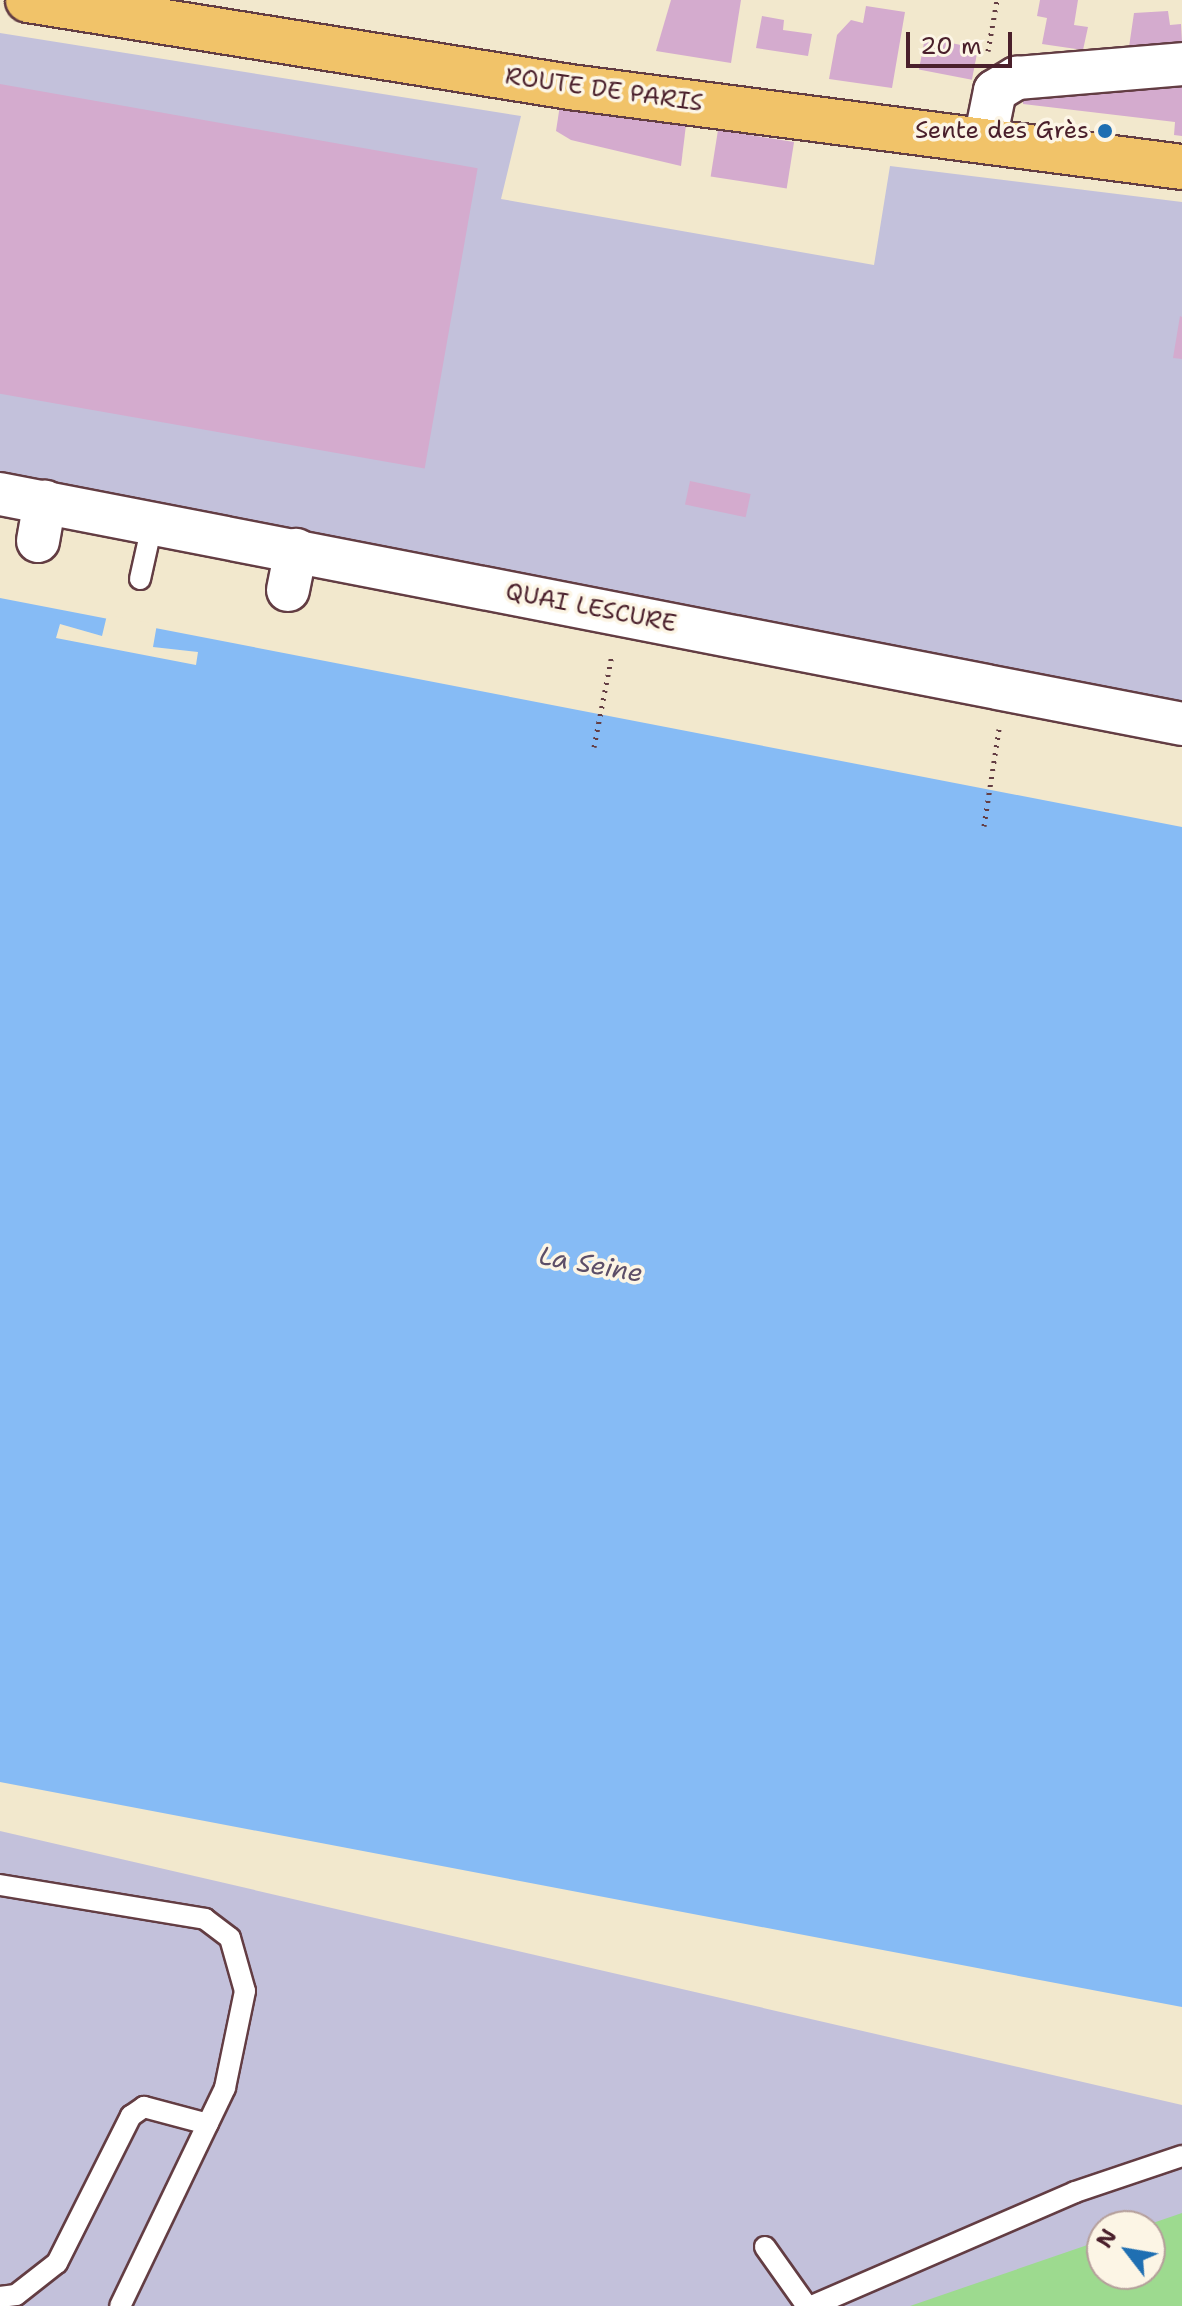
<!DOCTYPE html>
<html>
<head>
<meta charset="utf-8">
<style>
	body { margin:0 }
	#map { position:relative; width:1182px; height:2306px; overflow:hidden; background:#f2e8cd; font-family:"Shantell Sans",sans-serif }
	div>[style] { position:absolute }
	.industrial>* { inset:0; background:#c3c1db }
	.green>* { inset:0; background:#9dda8f }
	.water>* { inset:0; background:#86bbf5 }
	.pier>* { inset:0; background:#f2e8cd }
	.building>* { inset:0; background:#d4abce; transform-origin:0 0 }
	.path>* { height:5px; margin-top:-2.5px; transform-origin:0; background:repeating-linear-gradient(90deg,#633d43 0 2px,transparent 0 8px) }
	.roads { filter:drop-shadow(2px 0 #633d43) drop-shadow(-2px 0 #633d43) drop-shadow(0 2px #633d43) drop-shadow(0 -2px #633d43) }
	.lane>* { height:20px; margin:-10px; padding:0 10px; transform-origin:10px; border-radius:10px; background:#fff }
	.street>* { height:42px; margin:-21px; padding:0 21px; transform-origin:21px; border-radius:21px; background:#fff }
	.primary>* { height:44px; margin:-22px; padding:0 22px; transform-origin:22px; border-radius:22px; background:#f1c369 }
	.dots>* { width:22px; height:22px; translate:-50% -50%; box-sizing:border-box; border:4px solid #fcf5e5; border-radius:50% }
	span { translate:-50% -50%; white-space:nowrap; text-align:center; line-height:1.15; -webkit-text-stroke:7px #fcf5e5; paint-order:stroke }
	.street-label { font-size:24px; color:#4a1f2b }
	.poi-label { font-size:24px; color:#4a1f2b }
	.right { translate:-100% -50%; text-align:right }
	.water-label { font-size:26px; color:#5c4e68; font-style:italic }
	.north { position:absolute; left:1086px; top:2210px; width:80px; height:80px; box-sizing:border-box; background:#fcf5e5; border:2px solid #b59f9b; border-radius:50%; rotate:301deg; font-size:22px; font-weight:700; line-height:32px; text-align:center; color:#4a1f2b }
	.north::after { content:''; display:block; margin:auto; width:28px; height:36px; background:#1f6fb2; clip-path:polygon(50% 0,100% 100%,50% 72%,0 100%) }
	.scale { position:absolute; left:906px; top:32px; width:106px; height:36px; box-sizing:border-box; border:4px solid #4a1f2b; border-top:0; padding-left:10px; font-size:24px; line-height:28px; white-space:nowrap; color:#4a1f2b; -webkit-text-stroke:6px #fcf5e5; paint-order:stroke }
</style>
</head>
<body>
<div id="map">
	<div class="industrial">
		<i style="clip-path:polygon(0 33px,521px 116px,501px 199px,874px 265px,890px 166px,1182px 202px,1182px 719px,0 517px)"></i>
		<i style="clip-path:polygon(evenodd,0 1831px,1182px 2105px,1182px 2306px,0 2306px,0 1831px,1102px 2226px,1150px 2226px,1150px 2274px,1102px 2274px,1102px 2226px)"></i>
	</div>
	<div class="green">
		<i style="clip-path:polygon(1182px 2213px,1182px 2306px,910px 2306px,1102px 2240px,1102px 2274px,1150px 2274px,1150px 2226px,1144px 2226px)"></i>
	</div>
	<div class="water">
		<i style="clip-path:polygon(0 598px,1182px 827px,1182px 2007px,0 1782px)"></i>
	</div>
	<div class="pier">
		<i style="clip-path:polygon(107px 615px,157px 624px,153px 647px,198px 652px,196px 665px,56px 638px,60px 624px,102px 636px)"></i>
	</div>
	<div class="building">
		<i style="clip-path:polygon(671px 0,741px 0,731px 63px,656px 51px)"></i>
		<i style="clip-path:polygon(1040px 0,1078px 0,1074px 25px,1088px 27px,1083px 50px,1042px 44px,1047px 18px,1037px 16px)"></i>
		<i style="clip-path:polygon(866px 6px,905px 12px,892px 88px,829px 79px,837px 35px,851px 20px,863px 23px)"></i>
		<i style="clip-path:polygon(1168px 11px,1170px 25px,1181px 24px,1182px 42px,1129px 47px,1134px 13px)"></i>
		<i style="clip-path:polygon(762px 16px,784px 20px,783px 30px,812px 34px,808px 56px,756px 48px)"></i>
		<i style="left:925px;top:38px;width:54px;height:32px;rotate:11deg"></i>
		<i style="clip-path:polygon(1182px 75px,1182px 136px,1174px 135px,1175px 122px,1023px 104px,1023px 90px)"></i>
		<i style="left:0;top:84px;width:485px;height:305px;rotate:10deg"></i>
		<i style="clip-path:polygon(560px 105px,686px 125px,681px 166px,571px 140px,556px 131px)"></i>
		<i style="left:718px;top:130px;width:77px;height:47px;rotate:9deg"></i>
		<i style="clip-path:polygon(1180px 316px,1182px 317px,1182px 359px,1173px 358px)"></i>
		<i style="left:690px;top:481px;width:62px;height:24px;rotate:12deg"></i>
	</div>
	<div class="path">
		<i style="left:988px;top:51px;width:52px;rotate:-80deg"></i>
		<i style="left:594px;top:747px;width:95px;rotate:-79deg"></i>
		<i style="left:984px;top:826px;width:98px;rotate:-81.2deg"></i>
	</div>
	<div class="roads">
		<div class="lane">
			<i style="left:140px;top:579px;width:59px;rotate:-77.4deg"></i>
			<i style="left:0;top:1885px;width:208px;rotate:9.4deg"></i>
			<i style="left:205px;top:1919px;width:31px;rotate:37deg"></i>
			<i style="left:230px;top:1938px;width:55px;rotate:74.2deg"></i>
			<i style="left:245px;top:1991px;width:99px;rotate:101.7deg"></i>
			<i style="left:225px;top:2088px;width:242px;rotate:115.7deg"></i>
			<i style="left:765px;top:2247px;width:72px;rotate:54.6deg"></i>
			<i style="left:0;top:2297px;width:16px;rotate:-7deg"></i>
			<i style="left:16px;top:2295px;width:52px;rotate:-38deg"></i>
			<i style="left:57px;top:2263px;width:165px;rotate:-63.3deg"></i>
			<i style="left:131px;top:2116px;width:16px;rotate:-35deg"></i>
			<i style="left:144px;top:2107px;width:66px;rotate:14.9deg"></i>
			<i style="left:812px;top:2306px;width:287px;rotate:-23.4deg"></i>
			<i style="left:1075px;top:2192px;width:113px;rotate:-18.6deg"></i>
		</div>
		<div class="street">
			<i style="left:985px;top:140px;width:50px;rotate:-78.5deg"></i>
			<i style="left:995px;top:91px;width:26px;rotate:-31deg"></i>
			<i style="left:1017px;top:78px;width:166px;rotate:-4.8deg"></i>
			<i style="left:0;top:494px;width:1204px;rotate:11.01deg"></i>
			<i style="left:38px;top:541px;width:40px;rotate:-80deg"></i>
			<i style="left:288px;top:590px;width:41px;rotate:-78.7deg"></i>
		</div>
		<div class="primary">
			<i style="left:28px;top:0;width:549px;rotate:9.12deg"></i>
			<i style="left:570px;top:87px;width:617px;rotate:7.45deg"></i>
		</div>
	</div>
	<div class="dots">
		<i style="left:1105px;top:131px;background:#1f6fb2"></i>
	</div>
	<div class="street-label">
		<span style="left:604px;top:90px;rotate:8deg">ROUTE DE PARIS</span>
		<span style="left:591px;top:608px;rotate:11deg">QUAI LESCURE</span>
	</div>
	<div class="poi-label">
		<span class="right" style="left:1089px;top:131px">Sente des Grès</span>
	</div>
	<div class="water-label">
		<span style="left:591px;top:1264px;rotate:10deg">La Seine</span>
	</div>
	<div class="north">N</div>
	<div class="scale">20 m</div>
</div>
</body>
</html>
